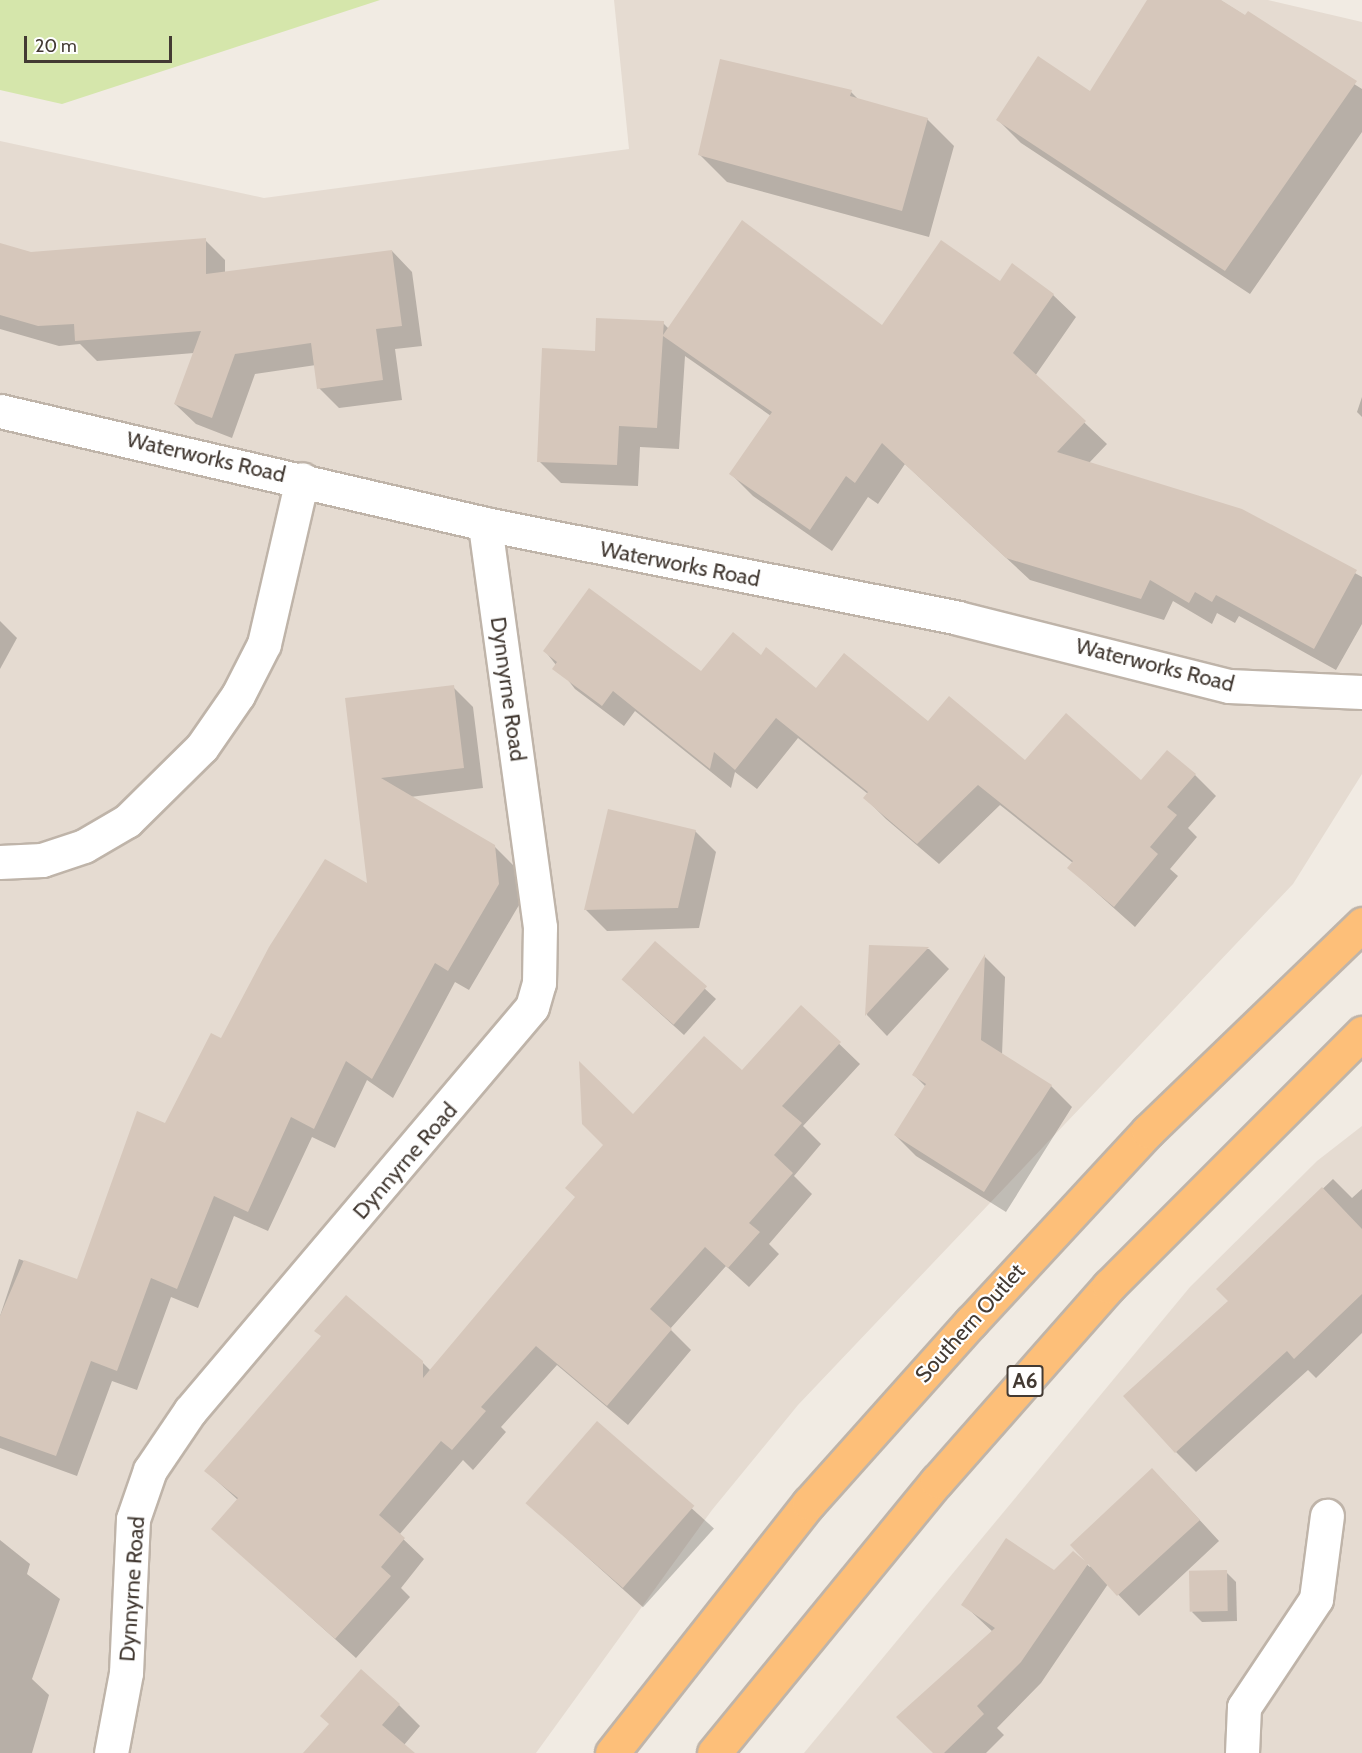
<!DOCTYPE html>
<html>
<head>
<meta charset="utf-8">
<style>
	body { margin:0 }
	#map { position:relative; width:1362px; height:1753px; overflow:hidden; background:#f1ebe3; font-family:Cabin,sans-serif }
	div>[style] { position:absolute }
	.residential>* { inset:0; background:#e5dbd1 }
	.green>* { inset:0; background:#d5e6ab }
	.shadow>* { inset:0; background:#0003; transform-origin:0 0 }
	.building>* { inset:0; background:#d6c7bb; transform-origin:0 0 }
	.roads { filter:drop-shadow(2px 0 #bfb4a9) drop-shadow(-2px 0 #bfb4a9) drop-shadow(0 2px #bfb4a9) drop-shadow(0 -2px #bfb4a9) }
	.minor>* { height:33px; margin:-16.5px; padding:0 16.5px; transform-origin:16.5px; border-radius:16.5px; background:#fff }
	.trunk>* { height:33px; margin:-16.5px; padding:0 16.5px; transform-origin:16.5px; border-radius:16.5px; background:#fdbf79 }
	span { translate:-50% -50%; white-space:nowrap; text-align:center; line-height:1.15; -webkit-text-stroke:4.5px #fff; paint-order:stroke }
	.shield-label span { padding:2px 4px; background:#fff; border:2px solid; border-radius:4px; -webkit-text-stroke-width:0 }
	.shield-label { font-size:21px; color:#433a33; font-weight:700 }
	.street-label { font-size:22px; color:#433a33 }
	.scale { position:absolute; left:24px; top:36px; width:148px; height:27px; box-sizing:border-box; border:3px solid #433a33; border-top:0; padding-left:8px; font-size:18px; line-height:21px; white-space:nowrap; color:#433a33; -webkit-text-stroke:4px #fff; paint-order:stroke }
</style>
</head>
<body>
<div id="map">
	<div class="residential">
		<i style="clip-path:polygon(614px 0,1268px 0,1362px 22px,1362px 774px,1293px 884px,798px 1405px,712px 1510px,536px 1753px,0 1753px,0 141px,264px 198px,629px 149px)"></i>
		<i style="clip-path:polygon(1362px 1126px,1362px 1753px,804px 1753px,1190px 1287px,1317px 1161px)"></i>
	</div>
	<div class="green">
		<i style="clip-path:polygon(0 0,380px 0,62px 104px,0 90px)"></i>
	</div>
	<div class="shadow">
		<i style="clip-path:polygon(1148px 0,1220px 0,1362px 89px,1362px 132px,1250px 294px,1021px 143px,998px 120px,1090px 93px)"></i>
		<i style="clip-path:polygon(851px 92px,859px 100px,927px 119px,954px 146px,929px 237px,727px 182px,700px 155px)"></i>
		<i style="clip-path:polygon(205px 240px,225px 260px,225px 273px,392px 251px,412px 272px,422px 346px,395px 349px,402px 400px,339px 408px,319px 388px,316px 365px,255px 374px,232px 438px,196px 424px,175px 404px,194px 353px,97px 361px,80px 344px,59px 346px,0 329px,0 244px,31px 253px)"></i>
		<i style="clip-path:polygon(1000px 283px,1053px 295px,1076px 317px,1035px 376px,1107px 444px,1089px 463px,1241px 510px,1362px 577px,1362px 624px,1336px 670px,1239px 616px,1235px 623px,1217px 613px,1212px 624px,1173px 601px,1164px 620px,1030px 580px,905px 464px,878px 504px,868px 497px,832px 551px,753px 496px,731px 474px,771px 416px,685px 356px,679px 449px,640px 447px,638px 486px,561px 483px,539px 461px,596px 352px,663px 323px,669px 329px,883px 327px)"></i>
		<i style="clip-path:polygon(1362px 397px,1362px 417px,1357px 412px)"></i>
		<i style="clip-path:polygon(0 621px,17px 638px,0 669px)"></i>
		<i style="clip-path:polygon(545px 651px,701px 673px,761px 657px,816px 690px,928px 723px,1025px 763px,1141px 782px,1195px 775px,1216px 796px,1188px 828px,1197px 837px,1170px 869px,1178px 876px,1135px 927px,1069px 868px,1073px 863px,1000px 805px,939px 864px,886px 819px,865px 798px,868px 794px,798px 738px,757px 789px,735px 772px,731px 788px,635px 711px,624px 726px,575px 689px)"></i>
		<i style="clip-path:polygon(453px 687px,473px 707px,483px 788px,410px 797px,494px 846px,515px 867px,519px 905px,469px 990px,455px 982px,393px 1098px,367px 1080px,335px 1148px,312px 1137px,268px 1231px,234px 1216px,198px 1308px,171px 1297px,137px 1390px,112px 1381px,77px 1476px,0 1448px,0 1316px,19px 1259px,77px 1281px,165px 1125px,222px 1040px,369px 886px,347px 699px)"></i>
		<i style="clip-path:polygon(609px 811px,695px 831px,716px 852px,699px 928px,607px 931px,586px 910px)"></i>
		<i style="clip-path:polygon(655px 943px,716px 999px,684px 1035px,633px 989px)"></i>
		<i style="clip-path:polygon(870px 946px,929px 949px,949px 969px,887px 1036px,867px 1015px)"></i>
		<i style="clip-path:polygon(985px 957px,1005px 977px,1002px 1055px,1051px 1086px,1072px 1107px,1006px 1212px,916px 1156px,895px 1135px,926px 1087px,914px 1075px)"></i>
		<i style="clip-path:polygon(801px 1007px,860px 1064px,803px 1126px,821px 1144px,794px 1176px,812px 1194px,769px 1244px,779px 1254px,749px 1287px,726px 1266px,670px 1329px,691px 1350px,628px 1425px,557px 1365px,501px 1427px,506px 1432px,473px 1470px,463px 1460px,399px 1535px,424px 1559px,401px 1588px,410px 1597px,356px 1658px,213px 1529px,238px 1500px,206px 1471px,422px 1362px,431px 1371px,576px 1197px,633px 1116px,742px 1072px)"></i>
		<i style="clip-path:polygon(1333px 1179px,1352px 1198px,1362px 1189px,1362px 1333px,1316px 1378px,1308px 1370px,1196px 1472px,1176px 1452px,1230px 1301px,1218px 1289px)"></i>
		<i style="left:598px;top:1424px;width:156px;height:106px;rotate:42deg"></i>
		<i style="clip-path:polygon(1173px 1491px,1219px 1541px,1139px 1616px,1108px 1584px,1041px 1683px,997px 1728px,1004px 1735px,986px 1753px,935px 1753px,993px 1632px,963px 1604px,1054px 1572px,1073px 1553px,1090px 1567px)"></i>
		<i style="clip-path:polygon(0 1540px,30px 1564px,27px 1574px,60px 1599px,32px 1679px,49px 1695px,32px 1753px,0 1753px)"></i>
		<i style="clip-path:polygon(1226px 1572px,1236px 1582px,1237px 1621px,1202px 1622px,1192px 1612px)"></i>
		<i style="clip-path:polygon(399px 1705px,420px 1726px,404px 1745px,413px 1753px,305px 1753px)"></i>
	</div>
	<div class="building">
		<i style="clip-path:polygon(1147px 0,1221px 0,1245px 15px,1248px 11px,1357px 81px,1225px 271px,996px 120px,1038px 56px,1090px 91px)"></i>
		<i style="clip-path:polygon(720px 59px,852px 90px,850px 96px,928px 118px,902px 211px,698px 155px)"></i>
		<i style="clip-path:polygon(742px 220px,882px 325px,941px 240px,1000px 281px,1012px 263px,1054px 294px,1013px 353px,1086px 421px,1057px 452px,1242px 509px,1357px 570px,1314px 649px,1216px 595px,1212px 602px,1195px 592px,1189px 603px,1150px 580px,1141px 599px,1006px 558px,882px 443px,855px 483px,846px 476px,810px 530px,729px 474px,772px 412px,663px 336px,657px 428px,619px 426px,617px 465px,537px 462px,542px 348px,595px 351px,596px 318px,664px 321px,663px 335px)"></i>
		<i style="clip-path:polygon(206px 238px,206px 274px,392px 250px,402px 326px,376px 329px,383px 380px,317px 389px,311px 343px,235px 354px,212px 418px,174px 404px,201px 331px,75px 341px,74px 324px,38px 326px,0 315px,0 243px,31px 252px)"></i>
		<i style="clip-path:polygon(589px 588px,701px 671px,733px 632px,761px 655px,766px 647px,816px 688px,844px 653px,928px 721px,949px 696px,1025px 760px,1066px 713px,1141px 780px,1167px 750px,1196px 774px,1167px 807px,1177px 815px,1150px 847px,1158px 854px,1114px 907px,1067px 868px,1073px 861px,978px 785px,917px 844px,863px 798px,868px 792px,776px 718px,735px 770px,714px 752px,710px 769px,613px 691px,602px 706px,552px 669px,557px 662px,543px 651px)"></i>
		<i style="clip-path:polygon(454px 685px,464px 768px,381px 778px,495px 845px,499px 884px,448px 971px,435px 963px,372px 1079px,346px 1061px,314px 1129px,291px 1117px,248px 1212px,214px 1196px,177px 1289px,151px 1278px,117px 1371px,91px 1361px,56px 1456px,0 1436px,0 1316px,24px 1260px,77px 1279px,137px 1111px,165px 1123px,211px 1033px,221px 1038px,269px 947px,325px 859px,367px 883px,345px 698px)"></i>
		<i style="clip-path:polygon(608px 809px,696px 830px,678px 908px,584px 910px)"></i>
		<i style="left:655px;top:941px;width:69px;height:51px;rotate:41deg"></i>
		<i style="clip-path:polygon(869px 945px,929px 947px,865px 1016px)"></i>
		<i style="clip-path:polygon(985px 954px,981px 1040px,1052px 1085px,984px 1192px,894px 1135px,926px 1084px,912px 1075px)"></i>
		<i style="clip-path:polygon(801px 1005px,841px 1042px,782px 1106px,802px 1123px,774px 1155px,793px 1173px,749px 1223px,760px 1232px,728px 1268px,705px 1247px,650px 1309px,672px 1329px,607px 1406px,536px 1346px,481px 1407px,486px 1411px,452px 1450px,441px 1441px,379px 1515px,405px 1538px,381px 1567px,391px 1576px,335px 1639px,211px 1529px,238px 1498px,204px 1471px,321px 1336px,314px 1331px,346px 1295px,423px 1361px,423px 1378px,575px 1197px,565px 1188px,603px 1145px,582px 1124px,579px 1061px,633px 1114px,704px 1036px,742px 1070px)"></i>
		<i style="clip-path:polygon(1322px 1187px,1362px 1229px,1362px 1294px,1294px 1359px,1287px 1351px,1175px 1453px,1123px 1396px,1228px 1301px,1216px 1289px)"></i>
		<i style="left:597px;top:1421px;width:129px;height:109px;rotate:41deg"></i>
		<i style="clip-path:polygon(1152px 1468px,1200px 1520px,1117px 1596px,1088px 1564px,1021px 1662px,977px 1706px,984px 1714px,944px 1753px,933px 1753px,896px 1717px,995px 1628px,961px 1605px,1006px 1538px,1054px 1570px,1073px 1551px,1085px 1561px,1070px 1545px)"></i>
		<i style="left:1227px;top:1570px;width:41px;height:38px;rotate:89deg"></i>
		<i style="clip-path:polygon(361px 1669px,400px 1704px,382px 1725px,415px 1753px,303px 1753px,329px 1724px,320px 1716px)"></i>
	</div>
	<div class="roads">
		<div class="minor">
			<i style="left:0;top:411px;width:498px;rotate:13.1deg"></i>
			<i style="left:485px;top:524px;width:482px;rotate:11.2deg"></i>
			<i style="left:958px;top:618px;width:279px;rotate:14.1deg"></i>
			<i style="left:1229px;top:686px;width:133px;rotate:2.6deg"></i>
			<i style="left:0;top:862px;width:42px;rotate:-2.7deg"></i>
			<i style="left:42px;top:860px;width:44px;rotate:-18.4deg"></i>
			<i style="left:84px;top:846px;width:50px;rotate:-30.2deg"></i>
			<i style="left:127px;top:821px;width:105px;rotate:-44.6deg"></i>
			<i style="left:202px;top:747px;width:63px;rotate:-55.3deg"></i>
			<i style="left:238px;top:695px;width:57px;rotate:-63deg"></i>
			<i style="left:264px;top:644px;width:169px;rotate:-77deg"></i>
			<i style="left:111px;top:1753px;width:81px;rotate:-79.4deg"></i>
			<i style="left:126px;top:1673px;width:154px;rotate:-87.4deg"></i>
			<i style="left:133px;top:1519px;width:52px;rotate:-70.9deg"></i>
			<i style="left:150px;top:1470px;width:71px;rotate:-55.9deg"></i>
			<i style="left:190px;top:1411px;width:529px;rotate:-49.75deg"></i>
			<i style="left:532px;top:1007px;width:25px;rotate:-74deg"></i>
			<i style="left:539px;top:983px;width:56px;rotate:-89deg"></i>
			<i style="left:540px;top:927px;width:407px;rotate:-97.8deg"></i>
			<i style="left:1242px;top:1753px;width:46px;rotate:-87.5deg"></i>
			<i style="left:1244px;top:1707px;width:130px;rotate:-56.3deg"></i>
			<i style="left:1316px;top:1599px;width:84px;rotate:-82.5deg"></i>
		</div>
		<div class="trunk">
			<i style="left:612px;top:1753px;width:318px;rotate:-51.8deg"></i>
			<i style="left:809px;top:1503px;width:243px;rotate:-48.2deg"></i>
			<i style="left:971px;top:1322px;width:260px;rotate:-47.2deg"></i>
			<i style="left:1148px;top:1131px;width:298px;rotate:-44deg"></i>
			<i style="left:714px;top:1753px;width:352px;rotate:-50.7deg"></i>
			<i style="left:937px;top:1481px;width:260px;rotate:-48.6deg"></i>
			<i style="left:1109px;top:1286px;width:358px;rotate:-45deg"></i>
		</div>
	</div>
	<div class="shield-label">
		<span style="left:1025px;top:1381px">A6</span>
	</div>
	<div class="street-label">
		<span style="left:206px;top:457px;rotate:13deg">Waterworks Road</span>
		<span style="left:680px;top:564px;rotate:11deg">Waterworks Road</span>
		<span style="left:1155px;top:665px;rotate:14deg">Waterworks Road</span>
		<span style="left:508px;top:689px;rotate:82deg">Dynnyrne Road</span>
		<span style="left:405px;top:1161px;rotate:-49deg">Dynnyrne Road</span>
		<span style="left:970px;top:1323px;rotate:-48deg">Southern Outlet</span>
		<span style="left:132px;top:1589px;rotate:-86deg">Dynnyrne Road</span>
	</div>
	<div class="scale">20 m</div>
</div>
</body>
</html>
